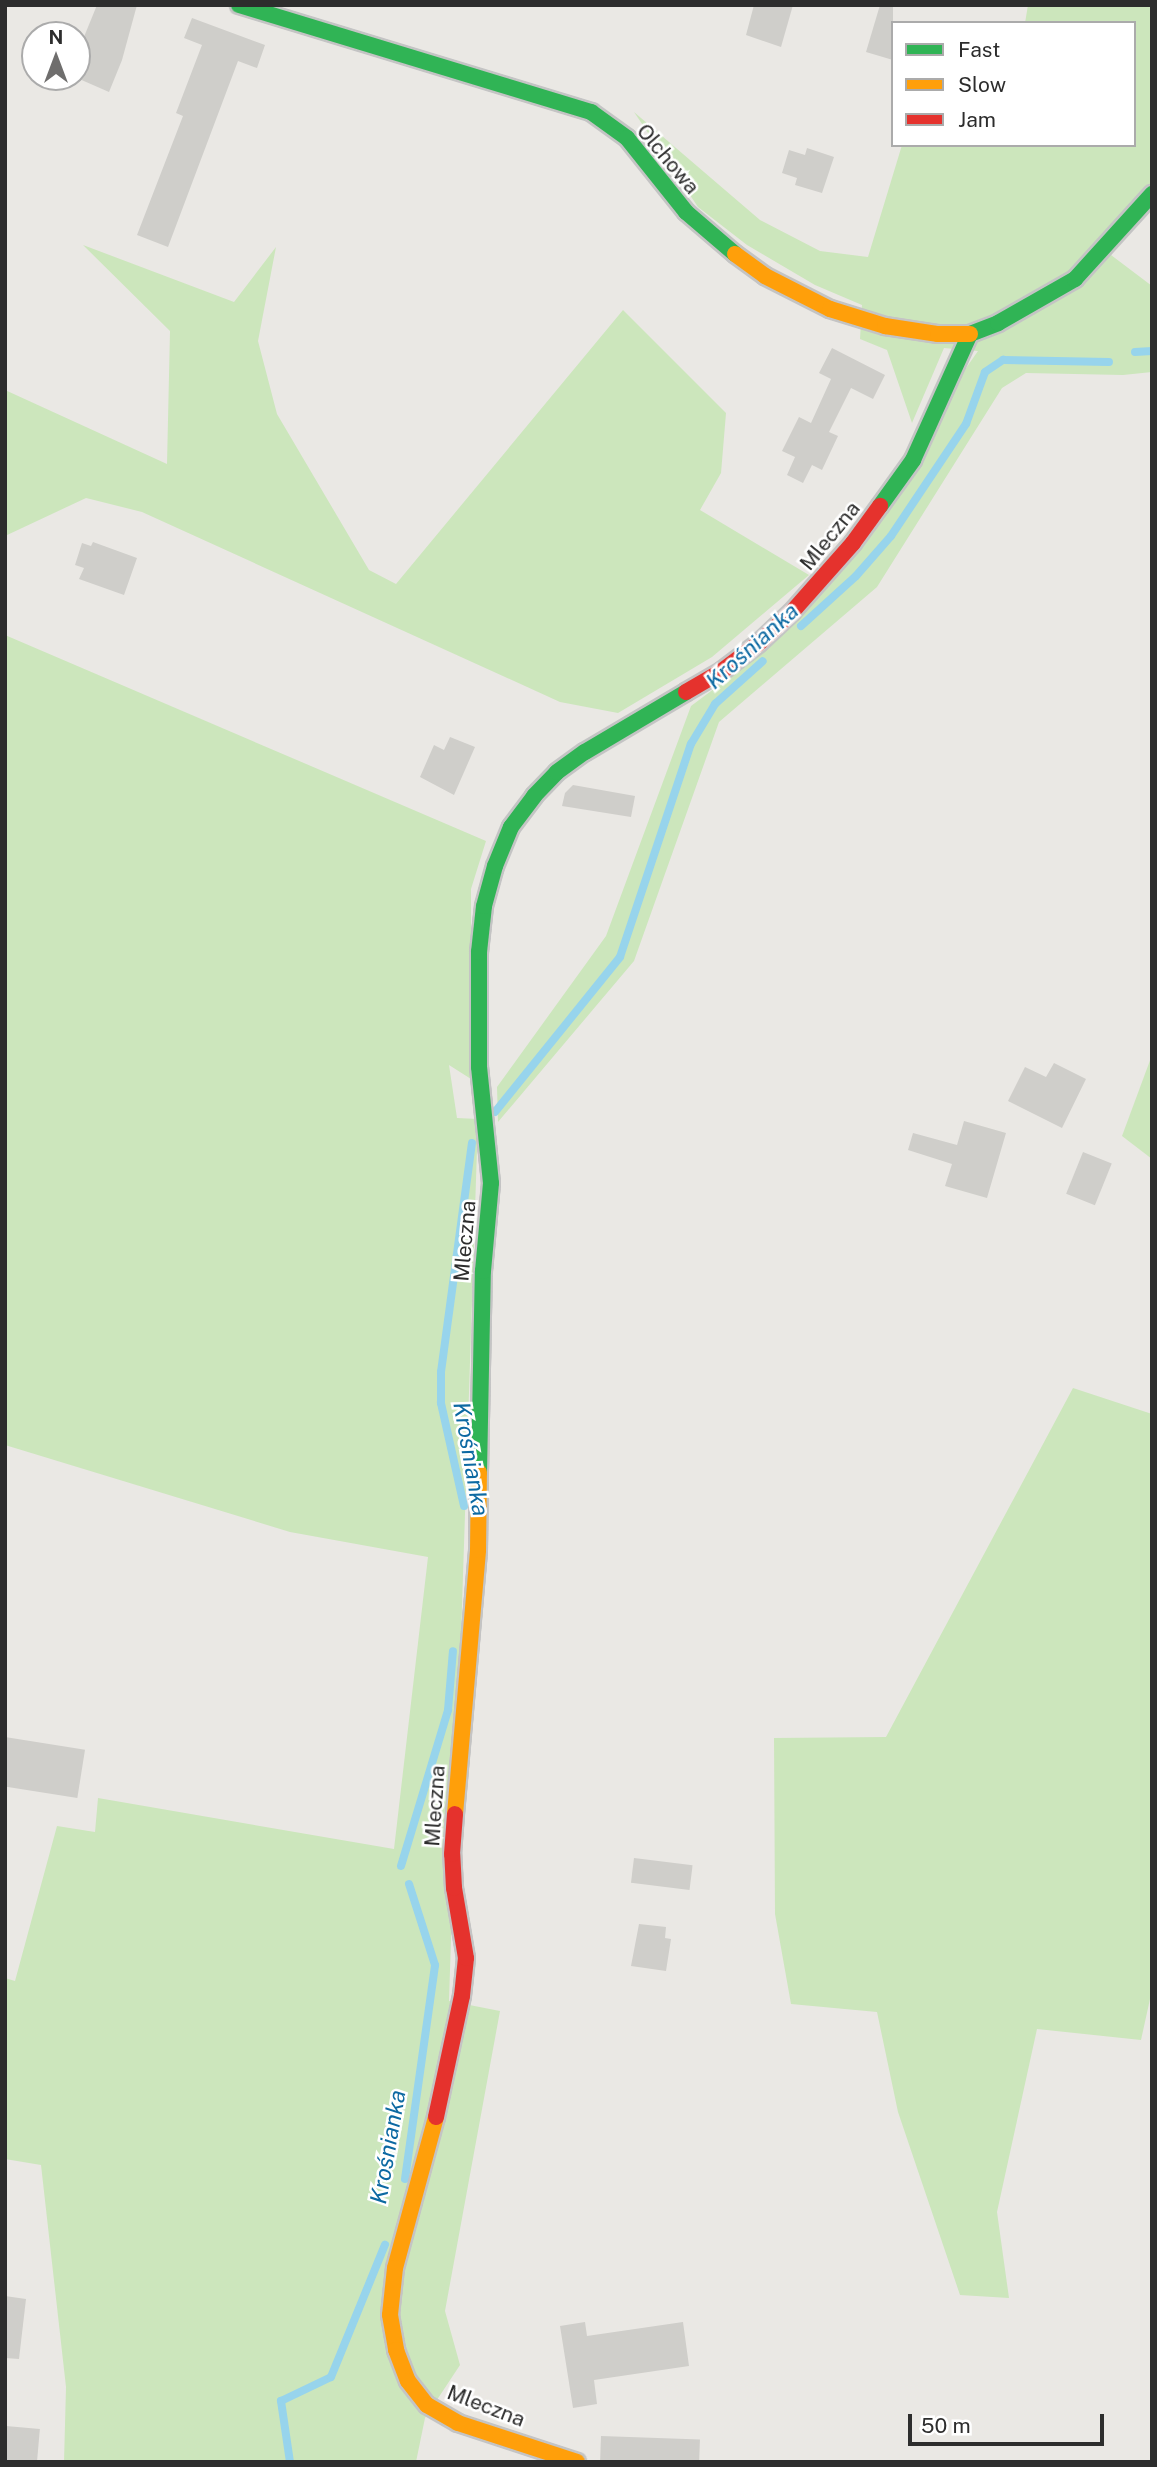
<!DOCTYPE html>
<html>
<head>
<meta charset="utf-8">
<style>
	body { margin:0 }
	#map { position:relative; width:1157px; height:2467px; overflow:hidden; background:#eae8e4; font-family:"Public Sans",sans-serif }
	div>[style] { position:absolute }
	.green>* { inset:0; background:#cce6bc }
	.stream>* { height:8px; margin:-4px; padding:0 4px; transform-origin:4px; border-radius:4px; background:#97d4ec }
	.building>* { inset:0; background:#cfceca; transform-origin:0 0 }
	.roads { filter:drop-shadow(2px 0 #c4c4c4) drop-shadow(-2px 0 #c4c4c4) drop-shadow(0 2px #c4c4c4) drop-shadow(0 -2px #c4c4c4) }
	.fast>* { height:16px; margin:-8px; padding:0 8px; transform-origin:8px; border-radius:8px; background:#30b455 }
	.slow>* { height:16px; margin:-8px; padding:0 8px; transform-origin:8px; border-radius:8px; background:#ff9f0a }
	.jam>* { height:16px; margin:-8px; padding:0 8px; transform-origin:8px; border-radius:8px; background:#e5322d }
	span { translate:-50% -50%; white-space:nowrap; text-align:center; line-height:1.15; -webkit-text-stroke:5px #fff; paint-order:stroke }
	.street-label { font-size:21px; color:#2d2d2d }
	.water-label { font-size:23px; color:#0c69a2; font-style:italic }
	.frame { position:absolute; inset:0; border:7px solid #2d2d2d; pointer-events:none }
	.legend { position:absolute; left:891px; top:21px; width:245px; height:126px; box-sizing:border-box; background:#fff; border:2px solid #ababab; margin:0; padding:9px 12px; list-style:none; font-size:21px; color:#2d2d2d }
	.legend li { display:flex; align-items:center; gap:14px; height:35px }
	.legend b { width:35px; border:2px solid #ababab }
	.north { position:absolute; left:21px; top:21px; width:70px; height:70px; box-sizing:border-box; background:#fff; border:2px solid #ababab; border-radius:50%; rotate:0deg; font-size:19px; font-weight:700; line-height:28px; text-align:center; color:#2d2d2d }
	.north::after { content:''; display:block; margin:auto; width:24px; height:32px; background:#6f6e6d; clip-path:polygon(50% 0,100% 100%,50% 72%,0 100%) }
	.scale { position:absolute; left:908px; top:2414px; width:196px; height:32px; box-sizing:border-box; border:4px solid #2d2d2d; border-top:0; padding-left:9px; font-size:21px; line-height:24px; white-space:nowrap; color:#2d2d2d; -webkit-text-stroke:5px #fff; paint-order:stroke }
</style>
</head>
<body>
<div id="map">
	<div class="green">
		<i style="clip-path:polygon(1028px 5px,1152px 5px,1152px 184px,1111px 255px,1152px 286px,1152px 372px,1123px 375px,1026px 373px,1002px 388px,877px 587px,719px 722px,634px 961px,498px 1122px,497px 1087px,606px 936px,691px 706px,770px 647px,978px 351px,944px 348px,912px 423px,887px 350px,860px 339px,862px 305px,815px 285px,747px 245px,698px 207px,634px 112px,760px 220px,820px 251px,868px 257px,902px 145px,1134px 145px,1134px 23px,1025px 23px)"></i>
		<i style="clip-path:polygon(83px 245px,234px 302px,276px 247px,258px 341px,277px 414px,369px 570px,396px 584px,623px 310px,726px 413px,721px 473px,700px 510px,809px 575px,712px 657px,618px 713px,560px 702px,142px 512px,86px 498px,5px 536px,5px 390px,167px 464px,170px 331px)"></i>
		<i style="clip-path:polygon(5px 635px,486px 841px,471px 889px,471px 1079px,449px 1065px,457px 1118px,478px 1119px,449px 2001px,500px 2011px,445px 2311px,460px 2365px,425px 2418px,416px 2462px,64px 2462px,66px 2387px,41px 2165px,5px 2159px,5px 1978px,15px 1981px,57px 1826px,95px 1832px,98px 1798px,394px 1849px,428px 1557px,290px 1532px,5px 1445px)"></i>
		<i style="clip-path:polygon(1152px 1055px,1152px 1159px,1122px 1136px)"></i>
		<i style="clip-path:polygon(1073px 1388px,1152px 1414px,1152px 1990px,1141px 2040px,1037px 2029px,997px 2212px,1009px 2298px,960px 2295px,898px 2112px,877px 2012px,791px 2004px,775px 1914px,774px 1738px,886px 1737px)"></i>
	</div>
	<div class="stream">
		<i style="left:1135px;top:352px;width:17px;rotate:-3deg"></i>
		<i style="left:801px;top:626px;width:74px;rotate:-42.3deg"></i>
		<i style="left:856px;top:576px;width:53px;rotate:-48.8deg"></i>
		<i style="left:891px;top:536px;width:135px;rotate:-56.2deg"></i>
		<i style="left:966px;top:424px;width:55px;rotate:-69.9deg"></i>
		<i style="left:985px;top:372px;width:22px;rotate:-34deg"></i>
		<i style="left:1003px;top:360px;width:106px;rotate:1.1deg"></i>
		<i style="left:495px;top:1112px;width:199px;rotate:-51.1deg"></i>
		<i style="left:620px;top:957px;width:225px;rotate:-71.6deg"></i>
		<i style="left:691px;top:744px;width:47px;rotate:-59deg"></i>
		<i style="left:715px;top:704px;width:64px;rotate:-41.9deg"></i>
		<i style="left:464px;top:1506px;width:106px;rotate:-102.6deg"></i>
		<i style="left:441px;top:1403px;width:31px;rotate:-90deg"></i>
		<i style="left:441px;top:1372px;width:231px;rotate:-82.3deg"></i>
		<i style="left:401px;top:1866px;width:163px;rotate:-73.2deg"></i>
		<i style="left:448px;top:1710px;width:59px;rotate:-85.2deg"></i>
		<i style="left:405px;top:2179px;width:216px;rotate:-82deg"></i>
		<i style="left:435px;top:1965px;width:85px;rotate:-107.8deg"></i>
		<i style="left:290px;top:2462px;width:62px;rotate:-98.4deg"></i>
		<i style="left:281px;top:2401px;width:55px;rotate:-25.6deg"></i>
		<i style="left:331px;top:2377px;width:143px;rotate:-67.8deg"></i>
	</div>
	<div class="building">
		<i style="clip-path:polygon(97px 5px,137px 5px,122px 60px,109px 92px,77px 78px,77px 54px)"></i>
		<i style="clip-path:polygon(754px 5px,793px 5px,781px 47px,746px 35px)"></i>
		<i style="clip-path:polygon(880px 5px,893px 5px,893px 60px,866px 52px)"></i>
		<i style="clip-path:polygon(192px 18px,265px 45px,257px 68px,238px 61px,168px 247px,137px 235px,183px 116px,176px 113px,202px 45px,184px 38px)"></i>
		<i style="clip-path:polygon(807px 148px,834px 157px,822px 193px,795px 185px,797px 178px,782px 173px,789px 150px,805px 155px)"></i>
		<i style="clip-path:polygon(832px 348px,885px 375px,873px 399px,851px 388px,829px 432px,838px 436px,822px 470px,812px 465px,803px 483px,787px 475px,795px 457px,782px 451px,799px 417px,811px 423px,831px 379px,819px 373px)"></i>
		<i style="clip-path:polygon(93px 542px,137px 558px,124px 595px,79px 579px,84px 568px,75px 565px,82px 543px,91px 546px)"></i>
		<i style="clip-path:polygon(450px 737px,475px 747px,454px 795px,420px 777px,434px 745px,444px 750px)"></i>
		<i style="clip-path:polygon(573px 785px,635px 796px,631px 817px,562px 806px,565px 793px)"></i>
		<i style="clip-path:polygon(1054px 1063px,1086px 1079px,1062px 1128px,1008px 1101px,1025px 1067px,1046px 1077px)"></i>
		<i style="clip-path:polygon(964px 1121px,1006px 1133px,987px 1198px,945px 1186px,952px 1164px,908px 1150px,913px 1133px,957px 1145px)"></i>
		<i style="left:1083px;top:1152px;width:31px;height:45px;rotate:22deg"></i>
		<i style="left:5px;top:1737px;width:81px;height:49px;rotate:9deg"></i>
		<i style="left:634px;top:1858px;width:59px;height:25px;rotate:7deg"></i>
		<i style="clip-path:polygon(639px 1924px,666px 1927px,665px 1938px,671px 1939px,666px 1971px,631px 1966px)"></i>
		<i style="clip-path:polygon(5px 2296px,26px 2299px,19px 2359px,5px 2358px)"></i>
		<i style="clip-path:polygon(585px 2322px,587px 2336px,683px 2322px,689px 2366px,594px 2380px,597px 2404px,573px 2408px,560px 2326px)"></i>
		<i style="left:6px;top:2426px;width:34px;height:36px;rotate:5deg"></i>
		<i style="left:601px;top:2436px;width:99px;height:26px;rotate:2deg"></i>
	</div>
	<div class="roads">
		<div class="fast">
			<i style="left:239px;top:5px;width:368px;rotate:16.9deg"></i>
			<i style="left:591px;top:112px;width:44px;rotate:35.8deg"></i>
			<i style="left:627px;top:138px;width:95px;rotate:51.4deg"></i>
			<i style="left:686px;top:212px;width:65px;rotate:40.6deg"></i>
			<i style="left:880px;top:506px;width:57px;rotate:-54.3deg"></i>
			<i style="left:913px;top:460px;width:138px;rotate:-65.7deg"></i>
			<i style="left:970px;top:334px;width:30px;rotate:-21deg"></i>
			<i style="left:998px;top:323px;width:89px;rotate:-29.7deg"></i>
			<i style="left:1075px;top:279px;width:115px;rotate:-47.8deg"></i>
			<i style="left:479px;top:1472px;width:201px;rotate:-88.9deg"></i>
			<i style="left:483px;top:1271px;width:88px;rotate:-84.8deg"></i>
			<i style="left:491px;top:1183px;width:117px;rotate:-95.9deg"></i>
			<i style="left:479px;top:1067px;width:115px;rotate:-90deg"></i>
			<i style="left:479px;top:952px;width:46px;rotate:-83.8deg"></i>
			<i style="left:484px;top:906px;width:41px;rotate:-74.6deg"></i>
			<i style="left:495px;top:866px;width:42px;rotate:-67.7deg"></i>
			<i style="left:511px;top:827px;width:39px;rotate:-53deg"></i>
			<i style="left:534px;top:796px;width:33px;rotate:-46deg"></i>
			<i style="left:557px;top:772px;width:34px;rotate:-36deg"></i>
			<i style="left:585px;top:752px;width:117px;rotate:-30.7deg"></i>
		</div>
		<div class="slow">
			<i style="left:735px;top:254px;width:37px;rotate:36deg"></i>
			<i style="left:765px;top:276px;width:73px;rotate:26.9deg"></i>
			<i style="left:830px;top:309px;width:58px;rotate:17.2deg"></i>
			<i style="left:885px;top:326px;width:54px;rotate:8.6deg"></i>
			<i style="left:938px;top:334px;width:32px"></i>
			<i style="left:455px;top:1814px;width:265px;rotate:-85deg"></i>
			<i style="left:478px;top:1550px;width:78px;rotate:-89.3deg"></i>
			<i style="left:436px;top:2117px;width:156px;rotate:105.2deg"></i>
			<i style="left:395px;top:2268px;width:47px;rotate:96.1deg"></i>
			<i style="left:390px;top:2315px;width:36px;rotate:80deg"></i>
			<i style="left:396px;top:2350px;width:33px;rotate:69deg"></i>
			<i style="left:408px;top:2381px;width:31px;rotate:52deg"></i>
			<i style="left:427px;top:2405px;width:36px;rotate:30deg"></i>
			<i style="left:458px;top:2423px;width:125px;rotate:18.1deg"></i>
		</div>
		<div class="jam">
			<i style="left:686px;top:692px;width:42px;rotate:-30.3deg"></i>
			<i style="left:722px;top:671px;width:46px;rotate:-37.1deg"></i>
			<i style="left:759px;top:643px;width:45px;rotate:-43.2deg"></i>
			<i style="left:792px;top:612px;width:92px;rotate:-48.5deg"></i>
			<i style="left:853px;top:543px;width:46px;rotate:-53.9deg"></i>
			<i style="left:436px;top:2117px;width:124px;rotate:-77.9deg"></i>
			<i style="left:462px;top:1996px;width:38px;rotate:-84deg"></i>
			<i style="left:466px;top:1958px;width:71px;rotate:-99.7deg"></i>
			<i style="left:454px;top:1888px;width:34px;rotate:-93deg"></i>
			<i style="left:452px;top:1854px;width:40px;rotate:-85.7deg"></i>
		</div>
	</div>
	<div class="street-label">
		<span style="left:668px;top:159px;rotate:50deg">Olchowa</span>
		<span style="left:830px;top:536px;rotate:-51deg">Mleczna</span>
		<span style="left:465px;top:1241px;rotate:-85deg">Mleczna</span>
		<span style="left:435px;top:1806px;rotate:-86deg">Mleczna</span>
		<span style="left:486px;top:2406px;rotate:21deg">Mleczna</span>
	</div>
	<div class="water-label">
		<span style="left:752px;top:646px;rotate:-42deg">Krośnianka</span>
		<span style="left:471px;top:1459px;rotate:80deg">Krośnianka</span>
		<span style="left:388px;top:2147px;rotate:-80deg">Krośnianka</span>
	</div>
	<div class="frame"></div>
	<ul class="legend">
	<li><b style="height:9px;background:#30b455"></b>Fast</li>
	<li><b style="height:9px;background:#ff9f0a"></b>Slow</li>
	<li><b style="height:9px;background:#e5322d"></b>Jam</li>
	</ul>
	<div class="north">N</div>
	<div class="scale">50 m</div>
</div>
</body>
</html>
